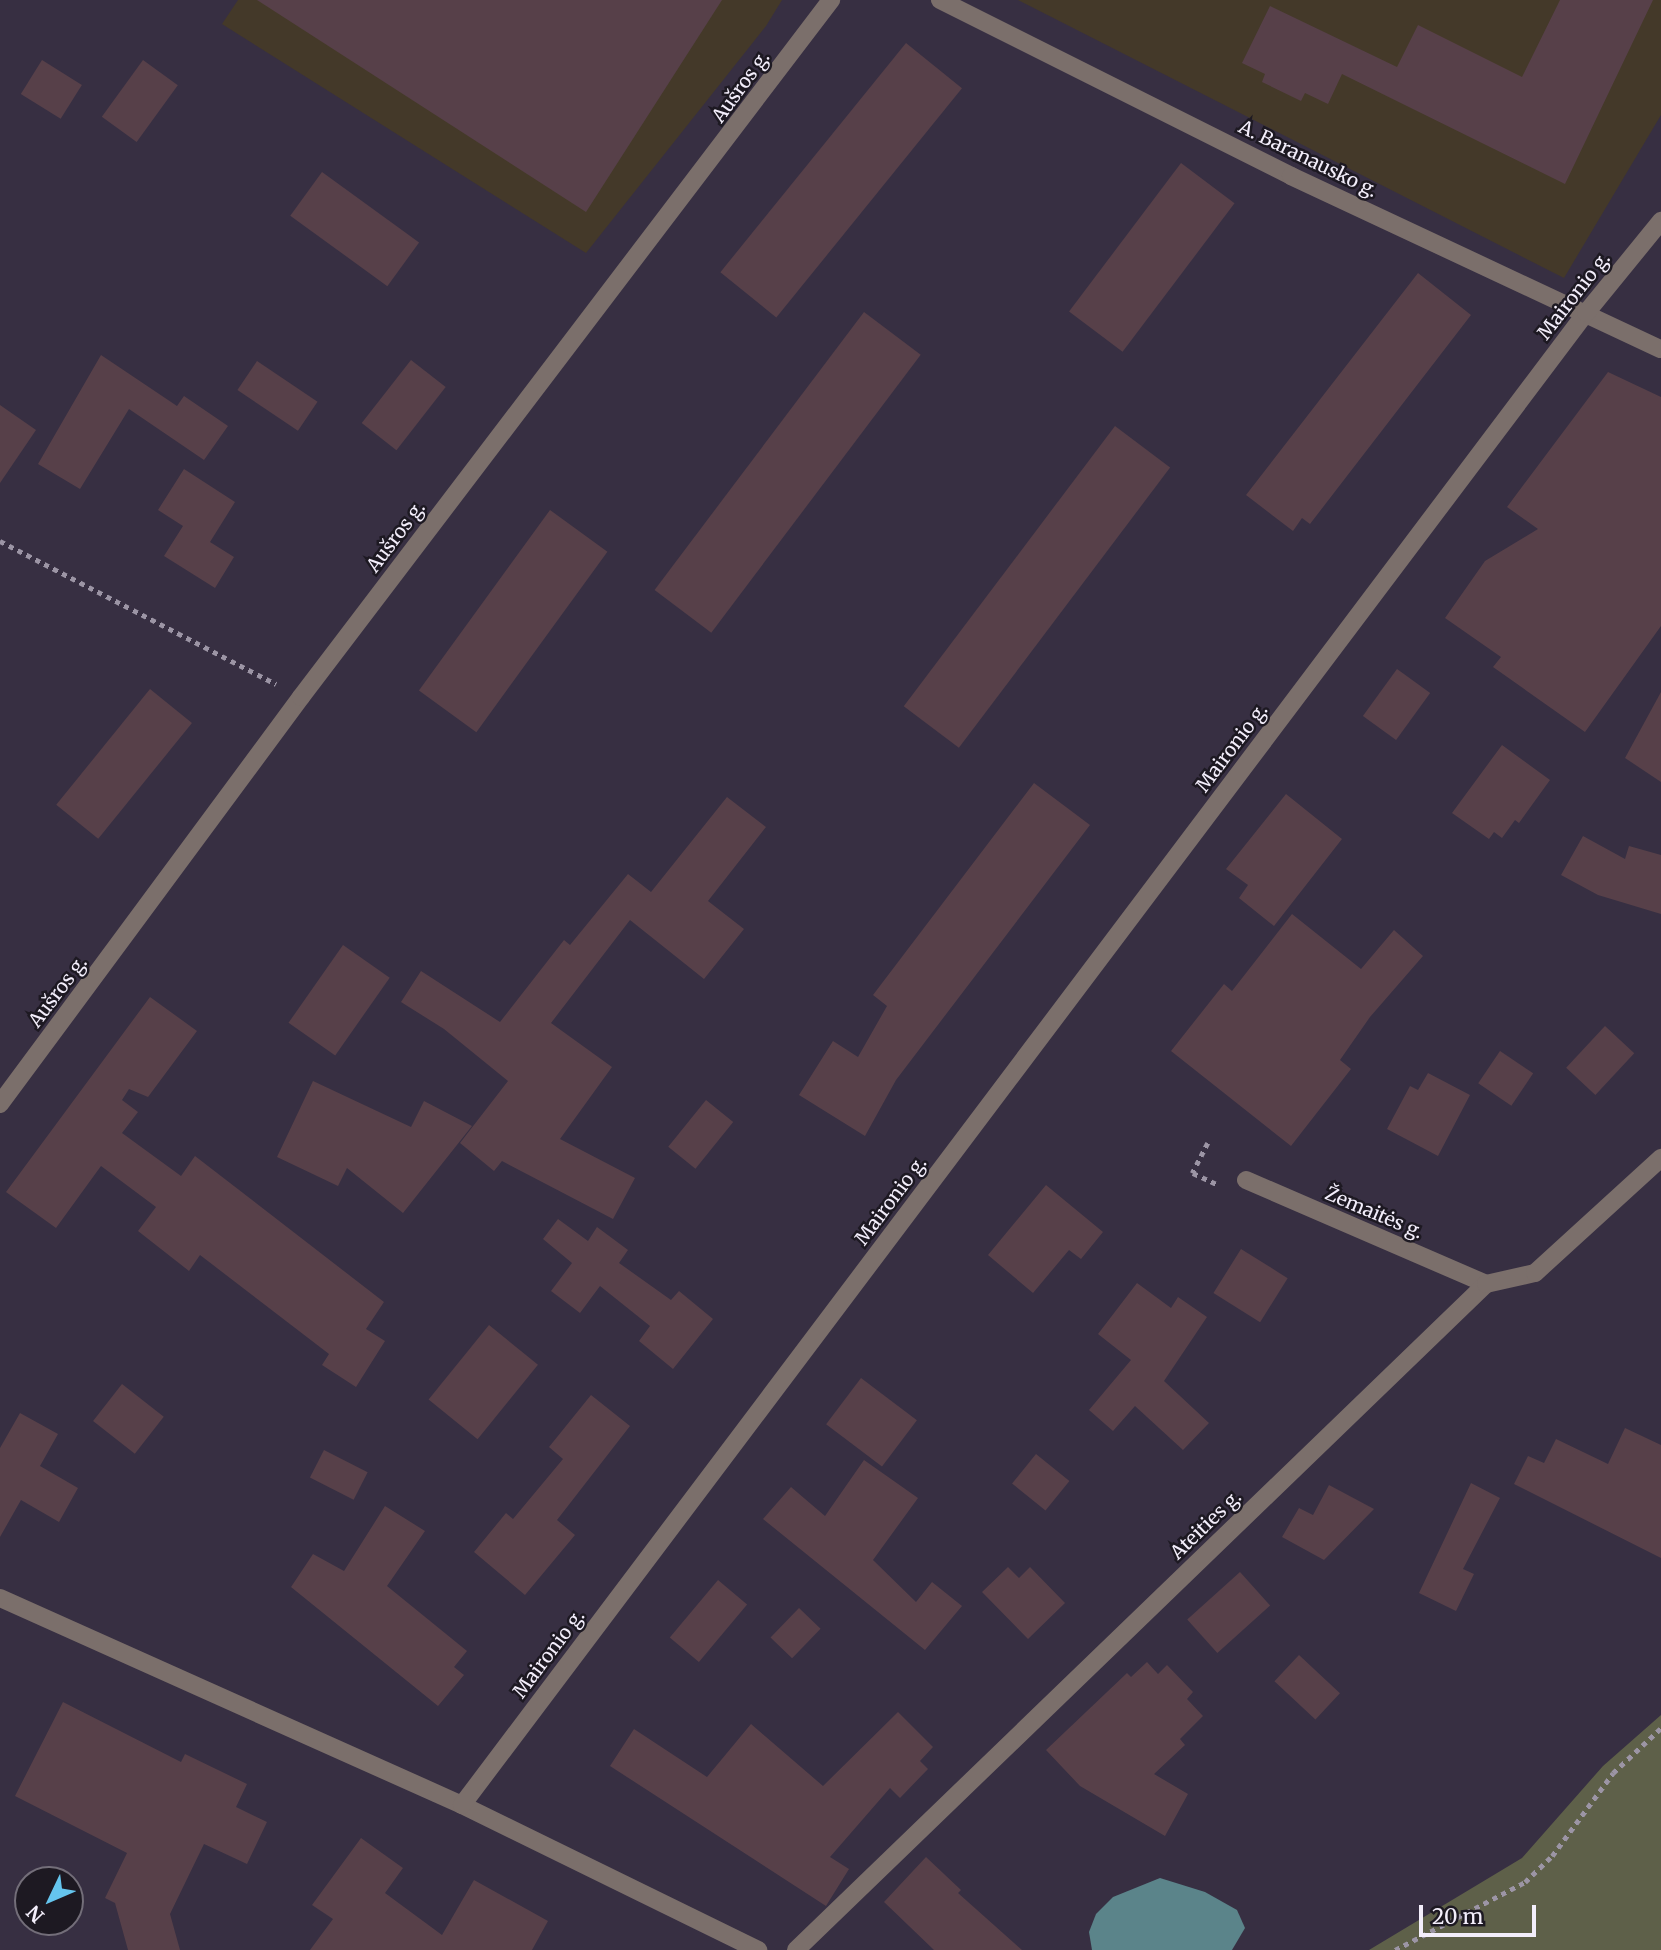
<!DOCTYPE html>
<html>
<head>
<meta charset="utf-8">
<style>
	body { margin:0 }
	#map { position:relative; width:1661px; height:1950px; overflow:hidden; background:#372f42; font-family:Merriweather,serif }
	div>[style] { position:absolute }
	.commercial>* { inset:0; background:#443929 }
	.green>* { inset:0; background:#5e6049 }
	.water>* { inset:0; background:#5b848a }
	.building>* { inset:0; background:#574049; transform-origin:0 0 }
	.path>* { height:4.5px; margin-top:-2.25px; transform-origin:0; background:repeating-linear-gradient(90deg,#9c95a5 0 5px,transparent 0 10px) }
	.minor>* { height:18px; margin:-9px; padding:0 9px; transform-origin:9px; border-radius:9px; background:#7b6f6b }
	.tertiary>* { height:18px; margin:-9px; padding:0 9px; transform-origin:9px; border-radius:9px; background:#7b6f6b }
	span { translate:-50% -50%; white-space:nowrap; text-align:center; line-height:1.15; -webkit-text-stroke:5px #1d1922; paint-order:stroke }
	.street-label { font-size:19px; color:#f3eefb }
	.north { position:absolute; left:14px; top:1866px; width:70px; height:70px; box-sizing:border-box; background:#1d1922; border:2px solid #736e79; border-radius:50%; rotate:226deg; font-size:19px; font-weight:700; line-height:28px; text-align:center; color:#f3eefb }
	.north::after { content:''; display:block; margin:auto; width:24px; height:32px; background:#65c5ee; clip-path:polygon(50% 0,100% 100%,50% 72%,0 100%) }
	.scale { position:absolute; left:1419px; top:1905px; width:117px; height:32px; box-sizing:border-box; border:4px solid #f3eefb; border-top:0; padding-left:9px; font-size:21px; line-height:24px; white-space:nowrap; color:#f3eefb; -webkit-text-stroke:5px #1d1922; paint-order:stroke }
</style>
</head>
<body>
<div id="map">
	<div class="commercial">
		<i style="clip-path:polygon(238px 0,782px 0,766px 26px,586px 253px,222px 24px)"></i>
		<i style="clip-path:polygon(1018px 0,1661px 0,1661px 115px,1564px 278px)"></i>
	</div>
	<div class="green">
		<i style="clip-path:polygon(1661px 1715px,1661px 1950px,1369px 1950px,1522px 1858px,1603px 1766px)"></i>
	</div>
	<div class="water">
		<i style="clip-path:polygon(1160px 1878px,1205px 1892px,1237px 1910px,1245px 1928px,1232px 1950px,1092px 1950px,1089px 1932px,1096px 1914px,1113px 1897px)"></i>
	</div>
	<div class="building">
		<i style="clip-path:polygon(257px 0,722px 0,586px 212px)"></i>
		<i style="clip-path:polygon(1560px 0,1653px 0,1565px 184px,1342px 74px,1328px 104px,1305px 93px,1301px 101px,1262px 82px,1265px 74px,1242px 63px,1270px 6px,1397px 67px,1418px 25px,1522px 77px)"></i>
		<i style="left:906px;top:43px;width:72px;height:295px;rotate:39deg"></i>
		<i style="left:42px;top:60px;width:47px;height:40px;rotate:32deg"></i>
		<i style="left:143px;top:60px;width:43px;height:70px;rotate:36deg"></i>
		<i style="left:1181px;top:163px;width:67px;height:186px;rotate:37deg"></i>
		<i style="left:322px;top:172px;width:120px;height:54px;rotate:36deg"></i>
		<i style="clip-path:polygon(1418px 273px,1471px 315px,1310px 524px,1302px 518px,1293px 531px,1246px 495px)"></i>
		<i style="left:864px;top:312px;width:71px;height:348px;rotate:37deg"></i>
		<i style="clip-path:polygon(101px 355px,177px 406px,184px 396px,228px 426px,204px 460px,129px 409px,80px 489px,38px 464px)"></i>
		<i style="left:411px;top:360px;width:44px;height:80px;rotate:38deg"></i>
		<i style="left:257px;top:361px;width:73px;height:35px;rotate:34deg"></i>
		<i style="clip-path:polygon(1608px 372px,1661px 397px,1661px 626px,1585px 732px,1493px 667px,1501px 657px,1445px 618px,1485px 561px,1538px 529px,1507px 507px)"></i>
		<i style="clip-path:polygon(0 405px,36px 430px,0 483px)"></i>
		<i style="left:1115px;top:426px;width:69px;height:351px;rotate:37deg"></i>
		<i style="clip-path:polygon(184px 469px,235px 502px,210px 542px,234px 557px,215px 588px,164px 556px,183px 526px,158px 510px)"></i>
		<i style="left:550px;top:510px;width:71px;height:223px;rotate:36deg"></i>
		<i style="left:1397px;top:669px;width:41px;height:58px;rotate:36deg"></i>
		<i style="left:150px;top:689px;width:54px;height:149px;rotate:39deg"></i>
		<i style="clip-path:polygon(1661px 692px,1661px 782px,1625px 758px)"></i>
		<i style="clip-path:polygon(1502px 745px,1550px 780px,1519px 823px,1515px 820px,1502px 838px,1494px 832px,1489px 839px,1452px 813px)"></i>
		<i style="clip-path:polygon(1034px 783px,1090px 825px,896px 1080px,865px 1136px,799px 1095px,833px 1041px,858px 1057px,887px 1006px,873px 995px)"></i>
		<i style="clip-path:polygon(1286px 794px,1342px 839px,1274px 926px,1239px 898px,1248px 885px,1226px 869px)"></i>
		<i style="clip-path:polygon(727px 797px,766px 827px,708px 901px,744px 929px,704px 979px,630px 920px,551px 1023px,612px 1067px,560px 1139px,635px 1178px,613px 1219px,502px 1161px,494px 1171px,460px 1143px,508px 1081px,444px 1029px,401px 1002px,421px 971px,500px 1022px,564px 940px,570px 945px,628px 874px,651px 892px)"></i>
		<i style="clip-path:polygon(1583px 836px,1625px 859px,1629px 846px,1661px 855px,1661px 914px,1598px 895px,1561px 875px)"></i>
		<i style="clip-path:polygon(1292px 914px,1361px 969px,1394px 930px,1423px 956px,1370px 1017px,1340px 1060px,1351px 1069px,1291px 1146px,1171px 1051px,1224px 984px,1232px 991px)"></i>
		<i style="left:343px;top:945px;width:57px;height:95px;rotate:35deg"></i>
		<i style="clip-path:polygon(150px 997px,197px 1031px,148px 1097px,129px 1089px,122px 1100px,138px 1112px,122px 1133px,181px 1176px,195px 1156px,384px 1302px,366px 1329px,385px 1341px,356px 1387px,322px 1365px,329px 1354px,200px 1255px,189px 1271px,138px 1231px,156px 1207px,101px 1166px,56px 1228px,6px 1192px)"></i>
		<i style="left:1605px;top:1026px;width:40px;height:57px;rotate:43deg"></i>
		<i style="left:1500px;top:1051px;width:40px;height:39px;rotate:34deg"></i>
		<i style="clip-path:polygon(1428px 1073px,1470px 1095px,1438px 1156px,1387px 1129px,1410px 1086px,1418px 1090px)"></i>
		<i style="clip-path:polygon(313px 1081px,411px 1127px,424px 1101px,472px 1126px,403px 1213px,347px 1168px,338px 1186px,277px 1157px)"></i>
		<i style="left:706px;top:1100px;width:35px;height:60px;rotate:39deg"></i>
		<i style="clip-path:polygon(1046px 1185px,1103px 1232px,1081px 1259px,1069px 1250px,1033px 1293px,988px 1255px)"></i>
		<i style="clip-path:polygon(558px 1219px,588px 1241px,597px 1227px,628px 1250px,619px 1263px,671px 1300px,679px 1291px,713px 1319px,673px 1369px,639px 1341px,650px 1326px,600px 1286px,580px 1313px,551px 1291px,572px 1263px,543px 1239px)"></i>
		<i style="left:1241px;top:1249px;width:55px;height:52px;rotate:32deg"></i>
		<i style="clip-path:polygon(1137px 1283px,1171px 1308px,1178px 1297px,1207px 1317px,1164px 1381px,1209px 1423px,1183px 1450px,1135px 1406px,1113px 1431px,1089px 1410px,1131px 1360px,1098px 1334px)"></i>
		<i style="left:489px;top:1325px;width:63px;height:96px;rotate:39deg"></i>
		<i style="left:861px;top:1378px;width:70px;height:58px;rotate:37deg"></i>
		<i style="left:122px;top:1384px;width:53px;height:47px;rotate:38deg"></i>
		<i style="clip-path:polygon(591px 1395px,630px 1426px,557px 1520px,575px 1535px,525px 1595px,474px 1552px,506px 1513px,513px 1519px,563px 1459px,549px 1447px)"></i>
		<i style="clip-path:polygon(20px 1413px,58px 1434px,40px 1466px,78px 1488px,59px 1522px,21px 1500px,0 1537px,0 1448px)"></i>
		<i style="clip-path:polygon(1625px 1428px,1661px 1445px,1661px 1558px,1514px 1484px,1528px 1456px,1544px 1463px,1556px 1439px,1608px 1464px)"></i>
		<i style="left:324px;top:1450px;width:49px;height:31px;rotate:27deg"></i>
		<i style="left:1036px;top:1454px;width:43px;height:38px;rotate:39deg"></i>
		<i style="clip-path:polygon(864px 1460px,918px 1498px,873px 1560px,916px 1602px,932px 1582px,962px 1606px,925px 1650px,763px 1519px,791px 1487px,825px 1516px)"></i>
		<i style="clip-path:polygon(1471px 1483px,1500px 1498px,1463px 1569px,1474px 1574px,1456px 1611px,1419px 1593px)"></i>
		<i style="clip-path:polygon(1329px 1485px,1374px 1509px,1324px 1560px,1282px 1537px,1299px 1508px,1313px 1515px)"></i>
		<i style="clip-path:polygon(385px 1506px,425px 1531px,387px 1586px,467px 1651px,454px 1667px,464px 1675px,438px 1706px,291px 1587px,313px 1554px,344px 1571px)"></i>
		<i style="clip-path:polygon(1008px 1567px,1019px 1578px,1030px 1567px,1065px 1603px,1028px 1639px,982px 1592px)"></i>
		<i style="left:1240px;top:1572px;width:45px;height:71px;rotate:48deg"></i>
		<i style="left:718px;top:1580px;width:38px;height:75px;rotate:40deg"></i>
		<i style="left:799px;top:1608px;width:30px;height:41px;rotate:44deg"></i>
		<i style="left:1299px;top:1655px;width:56px;height:36px;rotate:43deg"></i>
		<i style="clip-path:polygon(1147px 1662px,1158px 1674px,1167px 1665px,1193px 1692px,1187px 1699px,1203px 1716px,1180px 1739px,1185px 1745px,1154px 1774px,1188px 1794px,1165px 1836px,1080px 1786px,1046px 1750px,1127px 1673px,1131px 1677px)"></i>
		<i style="clip-path:polygon(63px 1702px,181px 1762px,185px 1754px,247px 1784px,236px 1807px,267px 1822px,247px 1864px,204px 1844px,170px 1914px,180px 1950px,128px 1950px,115px 1903px,105px 1898px,127px 1853px,15px 1796px)"></i>
		<i style="clip-path:polygon(898px 1712px,933px 1747px,920px 1761px,928px 1769px,900px 1798px,890px 1788px,830px 1857px,849px 1869px,826px 1906px,610px 1766px,634px 1729px,707px 1777px,751px 1724px,823px 1786px)"></i>
		<i style="clip-path:polygon(361px 1838px,403px 1868px,385px 1893px,442px 1935px,474px 1880px,548px 1921px,532px 1950px,310px 1950px,333px 1919px,312px 1905px)"></i>
		<i style="clip-path:polygon(926px 1857px,961px 1890px,958px 1893px,1022px 1950px,934px 1950px,884px 1902px)"></i>
	</div>
	<div class="path">
		<i style="left:0;top:541px;width:311px;rotate:27.4deg"></i>
		<i style="left:1208px;top:1143px;width:34px;rotate:117deg"></i>
		<i style="left:1193px;top:1173px;width:29px;rotate:25deg"></i>
		<i style="left:1395px;top:1950px;width:147px;rotate:-27.6deg"></i>
		<i style="left:1525px;top:1882px;width:37px;rotate:-44deg"></i>
		<i style="left:1552px;top:1856px;width:103px;rotate:-53.7deg"></i>
		<i style="left:1613px;top:1773px;width:66px;rotate:-43.2deg"></i>
	</div>
	<div class="minor">
		<i style="left:940px;top:0;width:393px;rotate:26.6deg"></i>
		<i style="left:1291px;top:176px;width:408px;rotate:25.1deg"></i>
		<i style="left:1246px;top:1180px;width:262px;rotate:23.4deg"></i>
		<i style="left:0;top:1598px;width:506px;rotate:24.13deg"></i>
		<i style="left:462px;top:1805px;width:330px;rotate:26.1deg"></i>
		<i style="left:462px;top:1805px;width:1868px;rotate:-53.01deg"></i>
		<i style="left:1586px;top:313px;width:119px;rotate:-50.8deg"></i>
		<i style="left:796px;top:1950px;width:959px;rotate:-43.99deg"></i>
		<i style="left:1486px;top:1284px;width:50px;rotate:-12.7deg"></i>
		<i style="left:1535px;top:1273px;width:171px;rotate:-42.4deg"></i>
	</div>
	<div class="tertiary">
		<i style="left:0;top:1104px;width:506px;rotate:-53.51deg"></i>
		<i style="left:301px;top:697px;width:876px;rotate:-52.75deg"></i>
	</div>
	<div class="street-label">
		<span style="left:741px;top:87px;rotate:-54deg">Aušros g.</span>
		<span style="left:1308px;top:159px;rotate:26deg">A. Baranausko g.</span>
		<span style="left:1574px;top:296px;rotate:-52deg">Maironio g.</span>
		<span style="left:396px;top:537px;rotate:-53deg">Aušros g.</span>
		<span style="left:1232px;top:748px;rotate:-53deg">Maironio g.</span>
		<span style="left:58px;top:992px;rotate:-53deg">Aušros g.</span>
		<span style="left:891px;top:1201px;rotate:-53deg">Maironio g.</span>
		<span style="left:1374px;top:1213px;rotate:23deg">Žemaitės g.</span>
		<span style="left:1206px;top:1525px;rotate:-44deg">Ateities g.</span>
		<span style="left:549px;top:1654px;rotate:-53deg">Maironio g.</span>
	</div>
	<div class="north">N</div>
	<div class="scale">20 m</div>
</div>
</body>
</html>
